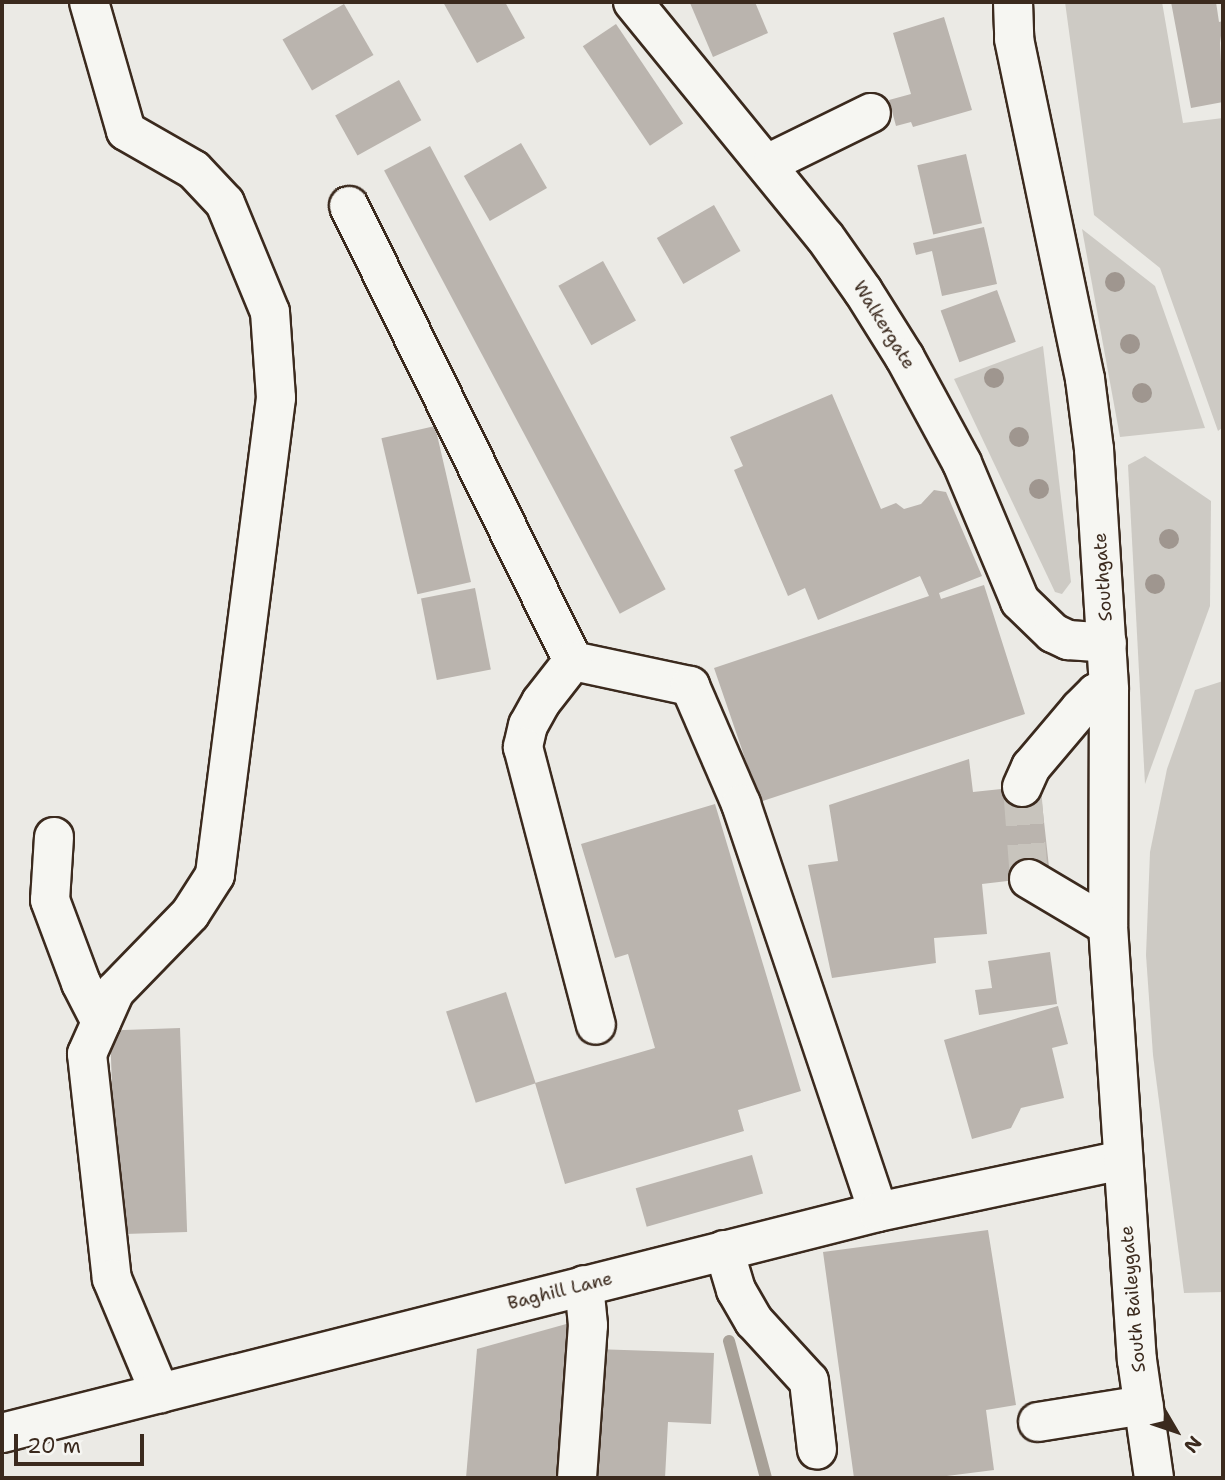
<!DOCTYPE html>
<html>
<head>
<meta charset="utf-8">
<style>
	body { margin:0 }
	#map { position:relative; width:1225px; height:1480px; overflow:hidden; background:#ebeae5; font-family:"Shantell Sans",sans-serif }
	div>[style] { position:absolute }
	.green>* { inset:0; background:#cdcac4 }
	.stream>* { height:12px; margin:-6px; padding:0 6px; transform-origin:6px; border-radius:6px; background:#a8a198 }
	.building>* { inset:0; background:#bab4ae; transform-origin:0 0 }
	.minor-tunnel>* { height:38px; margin-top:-19px; transform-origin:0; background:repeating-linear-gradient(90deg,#c8c4bd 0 38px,transparent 0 57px) }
	.roads { filter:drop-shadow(2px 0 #3b2a1e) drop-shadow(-2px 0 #3b2a1e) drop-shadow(0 2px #3b2a1e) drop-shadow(0 -2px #3b2a1e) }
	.minor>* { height:38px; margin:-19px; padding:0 19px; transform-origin:19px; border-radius:19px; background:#f6f6f2 }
	.highway>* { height:38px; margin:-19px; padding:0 19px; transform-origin:19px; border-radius:19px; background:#f6f6f2 }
	.trees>* { width:20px; height:20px; margin:-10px; border-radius:50%; background:#9f968f }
	span { translate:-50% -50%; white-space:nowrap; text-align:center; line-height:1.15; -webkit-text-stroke:5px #f6f6f2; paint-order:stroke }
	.street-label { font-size:18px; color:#3b2a1e }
	.frame { position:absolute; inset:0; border:4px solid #3b2a1e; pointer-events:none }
	.north { position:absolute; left:1141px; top:1396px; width:70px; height:70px; -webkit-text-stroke:5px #f6f6f2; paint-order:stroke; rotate:129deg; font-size:19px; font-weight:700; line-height:28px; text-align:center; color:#3b2a1e }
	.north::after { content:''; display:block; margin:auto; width:24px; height:32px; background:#3b2a1e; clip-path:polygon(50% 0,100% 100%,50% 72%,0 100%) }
	.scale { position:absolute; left:14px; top:1434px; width:130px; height:32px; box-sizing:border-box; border:4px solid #3b2a1e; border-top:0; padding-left:9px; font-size:21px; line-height:24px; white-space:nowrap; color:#3b2a1e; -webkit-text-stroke:5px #f6f6f2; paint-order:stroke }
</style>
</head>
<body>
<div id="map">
	<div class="green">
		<i style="clip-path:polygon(1065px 2px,1162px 2px,1183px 123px,1223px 118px,1223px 427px,1218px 431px,1160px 268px,1094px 215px)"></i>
		<i style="clip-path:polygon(1082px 229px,1155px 286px,1205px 428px,1120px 437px)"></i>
		<i style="clip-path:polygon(1043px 346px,1071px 582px,1062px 594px,1055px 592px,954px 379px)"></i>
		<i style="clip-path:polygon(1145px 456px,1211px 501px,1210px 606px,1145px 784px,1128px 465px)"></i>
		<i style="clip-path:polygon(1223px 681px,1223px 1292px,1184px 1293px,1153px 1055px,1146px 955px,1150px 852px,1167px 769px,1195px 690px)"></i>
	</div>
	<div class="stream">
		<i style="left:729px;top:1341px;width:142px;rotate:74.9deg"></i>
	</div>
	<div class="building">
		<i style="clip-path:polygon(443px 2px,505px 2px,525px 38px,477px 63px)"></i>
		<i style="clip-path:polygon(755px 2px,768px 33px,713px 57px,690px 3px)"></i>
		<i style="clip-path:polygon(1171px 2px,1216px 2px,1219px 22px,1223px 21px,1220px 43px,1223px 102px,1191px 108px)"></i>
		<i style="left:344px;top:4px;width:59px;height:71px;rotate:60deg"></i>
		<i style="clip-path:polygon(944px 17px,972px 110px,913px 127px,911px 122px,896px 126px,889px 100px,911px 94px,893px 33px)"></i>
		<i style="left:616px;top:24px;width:120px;height:40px;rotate:56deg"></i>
		<i style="left:399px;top:80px;width:46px;height:73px;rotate:61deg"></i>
		<i style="left:521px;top:143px;width:52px;height:66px;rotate:60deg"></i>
		<i style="left:430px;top:146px;width:502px;height:52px;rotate:62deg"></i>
		<i style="left:966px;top:154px;width:71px;height:50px;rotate:77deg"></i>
		<i style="left:714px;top:205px;width:53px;height:66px;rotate:60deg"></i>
		<i style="clip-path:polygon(984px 227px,997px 284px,942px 296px,932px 251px,916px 255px,913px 243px)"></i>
		<i style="left:603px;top:261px;width:68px;height:51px;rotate:61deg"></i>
		<i style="left:997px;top:290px;width:55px;height:60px;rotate:70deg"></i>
		<i style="clip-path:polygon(832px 394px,881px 509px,896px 503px,904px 509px,921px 504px,934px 490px,946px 492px,982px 576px,939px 593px,941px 599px,984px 585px,1025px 714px,760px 802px,714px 668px,929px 596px,920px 576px,818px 620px,805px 588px,788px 596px,734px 470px,743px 466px,730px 437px)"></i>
		<i style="left:435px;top:426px;width:160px;height:55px;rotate:77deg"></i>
		<i style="left:475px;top:588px;width:83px;height:55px;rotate:79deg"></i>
		<i style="clip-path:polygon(969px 759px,973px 792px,1040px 785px,1050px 876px,982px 884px,987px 934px,934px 938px,936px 963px,832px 978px,808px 865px,838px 861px,829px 805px)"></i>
		<i style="clip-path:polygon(715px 804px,801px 1091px,738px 1110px,744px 1131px,565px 1184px,535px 1083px,655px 1048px,628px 954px,615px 958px,581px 844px)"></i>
		<i style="clip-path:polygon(1050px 952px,1057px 1004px,979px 1015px,975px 990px,992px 988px,988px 961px)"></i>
		<i style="left:506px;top:992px;width:96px;height:63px;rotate:72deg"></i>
		<i style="clip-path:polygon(1058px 1006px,1068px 1044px,1052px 1048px,1064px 1098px,1021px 1108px,1011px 1128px,972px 1139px,944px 1040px)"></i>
		<i style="left:180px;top:1028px;width:204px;height:70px;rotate:88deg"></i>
		<i style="left:752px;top:1155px;width:40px;height:121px;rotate:74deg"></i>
		<i style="clip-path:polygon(988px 1230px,1016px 1405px,986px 1410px,994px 1470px,931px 1478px,854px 1478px,823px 1252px)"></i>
		<i style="clip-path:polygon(577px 1321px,563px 1478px,466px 1478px,477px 1349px)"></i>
		<i style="clip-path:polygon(594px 1349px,714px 1353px,711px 1424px,668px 1422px,665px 1478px,589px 1478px)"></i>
	</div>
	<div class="minor-tunnel">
		<i style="left:1022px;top:787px;width:92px;rotate:85.6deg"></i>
	</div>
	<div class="roads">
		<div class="minor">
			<i style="left:89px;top:2px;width:134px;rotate:74deg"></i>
			<i style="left:126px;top:131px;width:78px;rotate:29.8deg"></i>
			<i style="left:194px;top:170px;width:45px;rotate:46.8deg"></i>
			<i style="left:225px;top:203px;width:118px;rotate:67.6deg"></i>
			<i style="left:270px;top:312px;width:86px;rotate:86deg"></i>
			<i style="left:276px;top:398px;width:481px;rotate:97.3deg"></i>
			<i style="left:215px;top:875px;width:46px;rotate:122.7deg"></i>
			<i style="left:190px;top:914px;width:107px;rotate:134.2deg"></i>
			<i style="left:115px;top:991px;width:69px;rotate:114deg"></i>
			<i style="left:87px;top:1054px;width:226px;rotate:83.7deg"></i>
			<i style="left:112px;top:1279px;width:124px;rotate:67.2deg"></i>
			<i style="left:633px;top:2px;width:303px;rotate:50.8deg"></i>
			<i style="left:825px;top:237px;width:66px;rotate:54.9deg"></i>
			<i style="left:863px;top:291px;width:79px;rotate:57.9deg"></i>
			<i style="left:905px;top:358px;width:119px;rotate:61.5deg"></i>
			<i style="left:962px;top:463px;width:150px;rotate:67.2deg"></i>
			<i style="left:1020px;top:601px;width:46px;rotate:44.1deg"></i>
			<i style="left:1053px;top:633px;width:17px;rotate:25deg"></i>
			<i style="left:1068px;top:640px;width:39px;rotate:4deg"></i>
			<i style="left:769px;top:168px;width:8px;rotate:-60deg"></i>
			<i style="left:773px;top:161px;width:109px;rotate:-26.1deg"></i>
			<i style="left:349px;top:206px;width:507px;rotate:63.79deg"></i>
			<i style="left:573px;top:661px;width:120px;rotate:12.1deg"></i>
			<i style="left:690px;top:686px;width:129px;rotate:66.6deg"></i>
			<i style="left:741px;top:804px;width:430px;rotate:71.4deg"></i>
			<i style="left:573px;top:661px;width:52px;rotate:128deg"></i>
			<i style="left:541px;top:702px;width:26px;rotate:119deg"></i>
			<i style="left:528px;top:725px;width:23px;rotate:103deg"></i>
			<i style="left:523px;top:747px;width:287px;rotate:75.3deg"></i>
			<i style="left:1022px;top:787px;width:22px;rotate:-66deg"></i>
			<i style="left:1031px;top:767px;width:76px;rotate:-49.8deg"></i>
			<i style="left:1080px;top:709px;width:23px;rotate:-45deg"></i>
			<i style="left:1096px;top:693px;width:13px;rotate:-13deg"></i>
			<i style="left:54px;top:837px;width:63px;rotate:93.6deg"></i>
			<i style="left:50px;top:900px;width:89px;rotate:69.5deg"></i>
			<i style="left:81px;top:983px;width:44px;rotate:62.9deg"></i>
			<i style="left:1029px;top:879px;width:92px;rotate:30.7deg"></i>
			<i style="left:724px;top:1250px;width:42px;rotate:73.3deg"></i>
			<i style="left:736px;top:1290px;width:36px;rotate:60deg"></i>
			<i style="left:754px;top:1321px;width:81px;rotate:47.5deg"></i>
			<i style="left:809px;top:1381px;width:69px;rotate:83.4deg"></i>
			<i style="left:1038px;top:1422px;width:107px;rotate:-9.1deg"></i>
			<i style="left:2px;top:1433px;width:903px;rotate:-14.16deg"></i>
			<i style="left:878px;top:1212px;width:249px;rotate:-12deg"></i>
			<i style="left:577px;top:1478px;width:153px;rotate:-85.9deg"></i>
			<i style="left:588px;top:1325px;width:40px;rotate:-95.7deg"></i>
		</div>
		<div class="highway">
			<i style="left:1013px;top:2px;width:37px;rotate:88deg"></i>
			<i style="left:1014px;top:39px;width:347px;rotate:78.2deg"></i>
			<i style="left:1085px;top:379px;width:71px;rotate:82.7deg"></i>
			<i style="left:1094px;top:449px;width:241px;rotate:86.4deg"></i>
			<i style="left:1109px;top:690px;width:236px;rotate:90.2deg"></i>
			<i style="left:1108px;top:926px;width:435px;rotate:86.2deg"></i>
			<i style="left:1137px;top:1360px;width:119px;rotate:81.8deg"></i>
		</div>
	</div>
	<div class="trees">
		<i style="left:1115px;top:282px"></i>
		<i style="left:1130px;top:344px"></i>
		<i style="left:994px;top:378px"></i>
		<i style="left:1142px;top:393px"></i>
		<i style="left:1019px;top:437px"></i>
		<i style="left:1039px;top:489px"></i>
		<i style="left:1169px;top:539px"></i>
		<i style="left:1155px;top:584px"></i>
	</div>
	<div class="street-label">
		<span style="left:884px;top:325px;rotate:58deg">Walkergate</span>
		<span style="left:1103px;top:577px;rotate:-94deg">Southgate</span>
		<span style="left:560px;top:1291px;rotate:-14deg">Baghill Lane</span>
		<span style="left:1133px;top:1299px;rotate:-95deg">South Baileygate</span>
	</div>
	<div class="frame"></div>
	<div class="north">N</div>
	<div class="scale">20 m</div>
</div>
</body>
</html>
